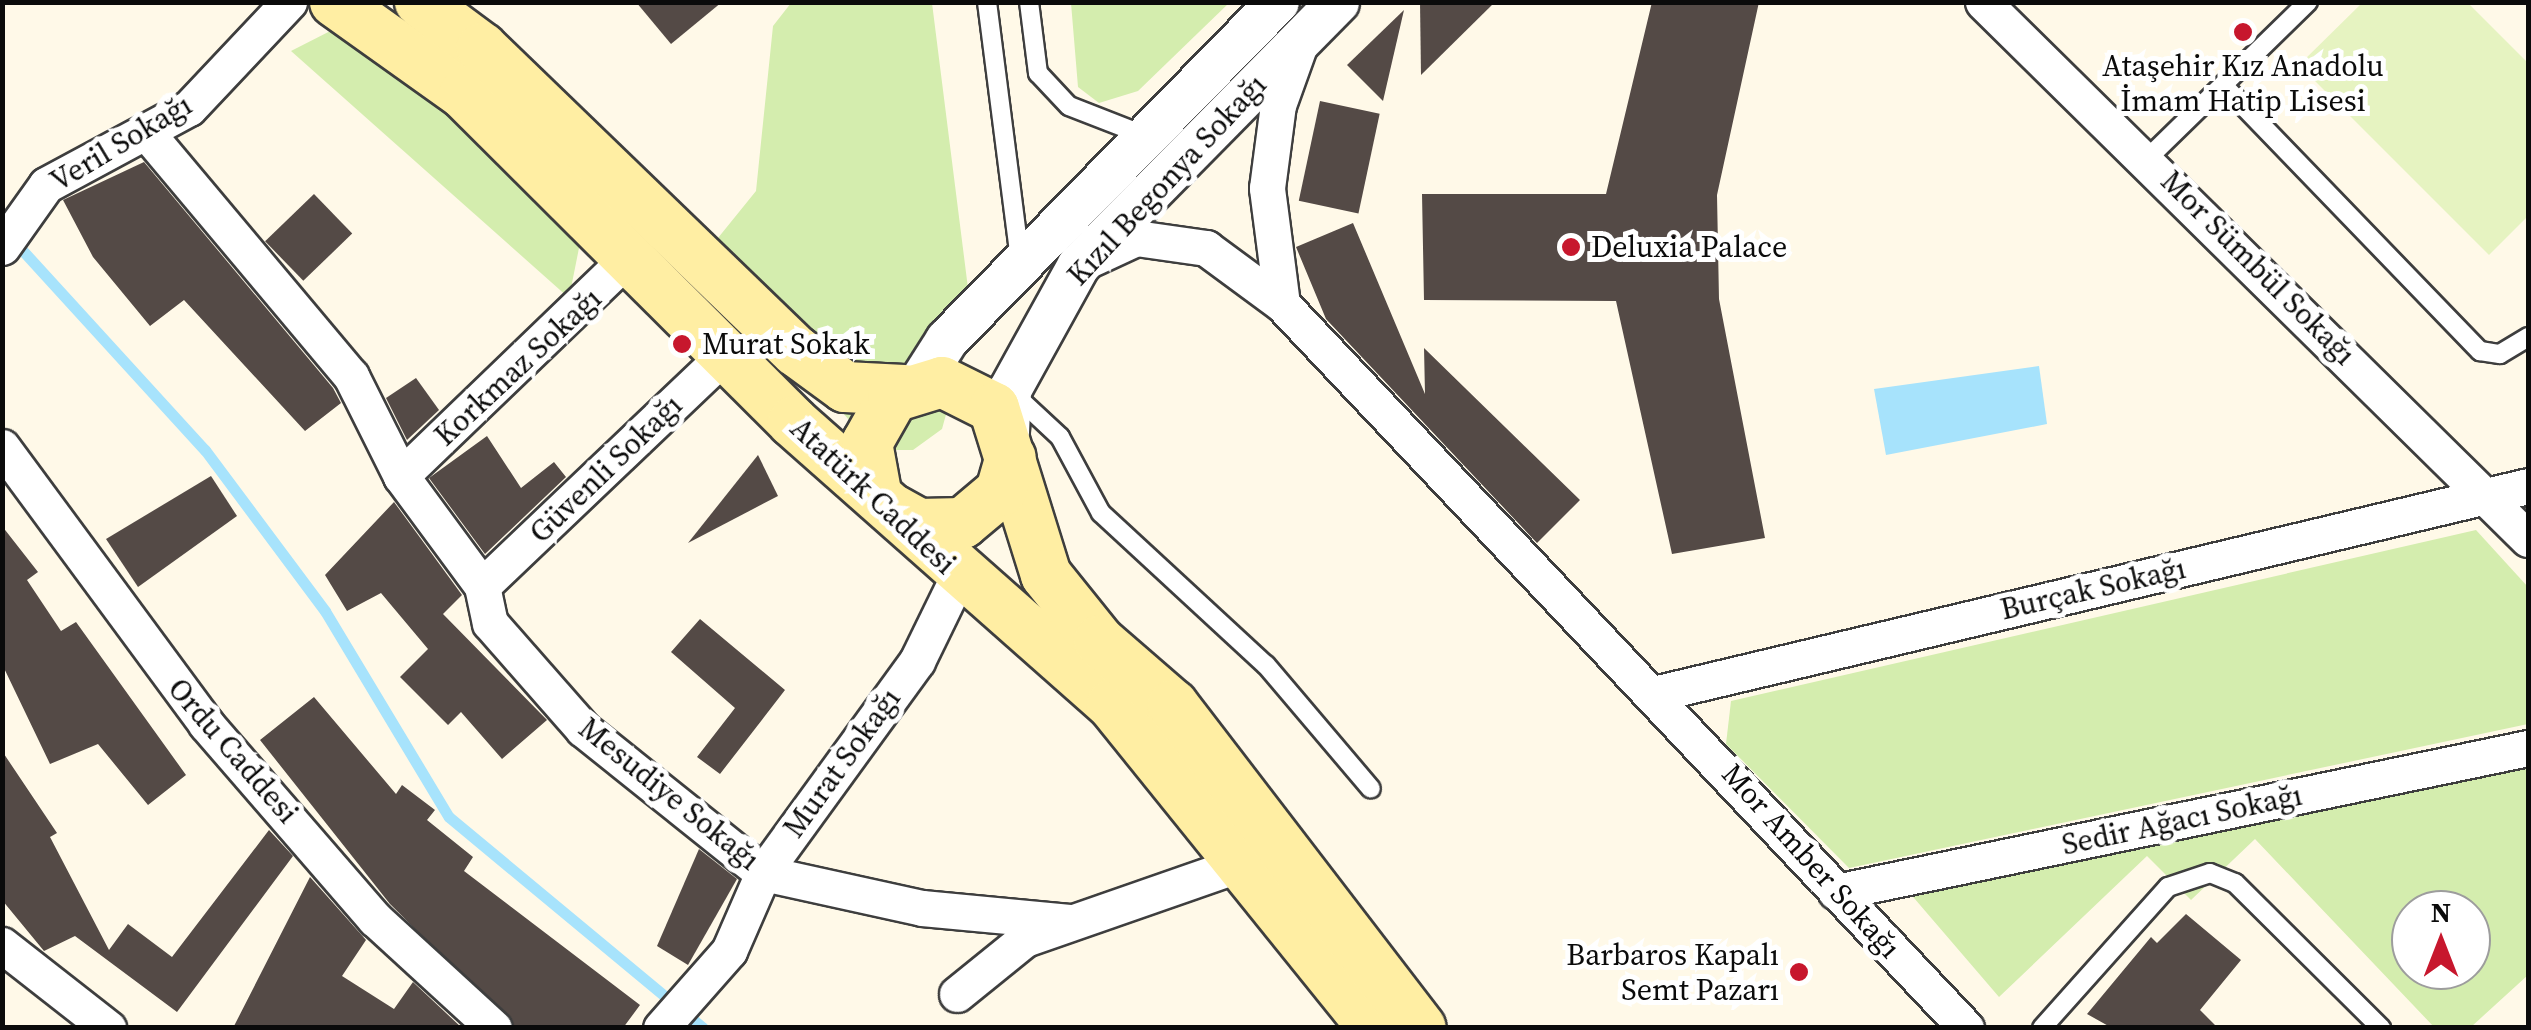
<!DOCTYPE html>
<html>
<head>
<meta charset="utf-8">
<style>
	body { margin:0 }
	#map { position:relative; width:2531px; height:1030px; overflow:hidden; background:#fff9e8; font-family:"Source Serif 4",serif }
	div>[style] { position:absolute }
	.green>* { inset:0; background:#d4edae }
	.pitch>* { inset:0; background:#e6f3c1 }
	.water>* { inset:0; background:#a7e3fc }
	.stream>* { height:11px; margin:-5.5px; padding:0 5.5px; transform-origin:5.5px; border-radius:5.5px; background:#a7e3fc }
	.building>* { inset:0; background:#544a46; transform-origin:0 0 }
	.roads { filter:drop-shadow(2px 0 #3e3e3e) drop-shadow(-2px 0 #3e3e3e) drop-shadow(0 2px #3e3e3e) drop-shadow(0 -2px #3e3e3e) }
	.service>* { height:18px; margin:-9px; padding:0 9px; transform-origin:9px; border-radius:9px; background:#fff }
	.minor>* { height:35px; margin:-17.5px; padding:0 17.5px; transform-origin:17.5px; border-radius:17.5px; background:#fff }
	.tertiary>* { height:42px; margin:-21px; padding:0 21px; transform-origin:21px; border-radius:21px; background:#fff }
	.secondary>* { height:50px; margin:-25px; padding:0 25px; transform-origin:25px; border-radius:25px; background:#ffeea3 }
	.dots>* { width:28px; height:28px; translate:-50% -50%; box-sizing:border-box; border:5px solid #fff; border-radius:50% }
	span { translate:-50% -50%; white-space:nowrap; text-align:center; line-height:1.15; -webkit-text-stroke:10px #fff; paint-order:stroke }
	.poi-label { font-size:30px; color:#0b0b0b }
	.left { translate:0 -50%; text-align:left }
	.right { translate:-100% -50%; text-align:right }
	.street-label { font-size:30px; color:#0b0b0b }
	.frame { position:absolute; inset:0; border:5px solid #0b0b0b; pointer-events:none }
	.north { position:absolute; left:2391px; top:890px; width:100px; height:100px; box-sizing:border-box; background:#fff; border:2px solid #9d9d9d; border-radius:50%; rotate:0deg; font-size:28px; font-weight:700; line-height:40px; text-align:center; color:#0b0b0b }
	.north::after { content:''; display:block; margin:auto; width:35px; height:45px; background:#c7172d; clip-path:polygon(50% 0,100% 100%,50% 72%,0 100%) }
</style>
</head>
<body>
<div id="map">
	<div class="green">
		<i style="clip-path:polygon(791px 3px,932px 3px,972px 320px,942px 429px,913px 450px,875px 450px,705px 254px,756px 191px,773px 26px)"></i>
		<i style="clip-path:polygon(1071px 3px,1071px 2px,1229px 3px,1138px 91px,1099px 103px,1078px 87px)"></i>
		<i style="clip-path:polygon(346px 23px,455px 101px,582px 233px,569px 298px,291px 51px)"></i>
		<i style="clip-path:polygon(2476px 530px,2528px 587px,2528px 724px,1849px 868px,1726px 744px,1731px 701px)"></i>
		<i style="clip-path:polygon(evenodd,2528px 764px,2528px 975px,2471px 1027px,2434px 1027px,2255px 839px,2191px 900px,2147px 856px,1999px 997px,1908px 891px,2528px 764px,2411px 910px,2471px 910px,2471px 970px,2411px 970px,2411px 910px)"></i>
	</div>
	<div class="pitch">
		<i style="clip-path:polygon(2363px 2px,2468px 3px,2528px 63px,2528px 216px,2489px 255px,2299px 65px)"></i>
	</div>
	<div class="water">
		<i style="clip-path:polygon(2039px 366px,2047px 424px,1886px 455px,1874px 389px)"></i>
	</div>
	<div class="stream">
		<i style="left:13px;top:240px;width:285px;rotate:47.6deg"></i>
		<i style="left:205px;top:450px;width:201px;rotate:53.3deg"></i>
		<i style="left:325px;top:611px;width:240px;rotate:59deg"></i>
		<i style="left:449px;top:817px;width:330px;rotate:39.7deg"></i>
	</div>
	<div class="building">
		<i style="clip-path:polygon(636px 2px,722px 2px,671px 44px)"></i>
		<i style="clip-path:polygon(1420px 2px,1495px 2px,1421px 75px)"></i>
		<i style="clip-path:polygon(1652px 2px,1759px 2px,1717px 195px,1719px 299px,1765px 538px,1672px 554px,1616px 301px,1424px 300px,1422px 194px,1606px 194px)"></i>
		<i style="clip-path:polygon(1404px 10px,1383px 101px,1347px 65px)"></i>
		<i style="left:1320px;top:101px;width:61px;height:102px;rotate:12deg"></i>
		<i style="clip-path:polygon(144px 162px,333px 388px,341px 403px,305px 431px,184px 300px,150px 326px,93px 257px,63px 200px)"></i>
		<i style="left:314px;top:194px;width:55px;height:68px;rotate:46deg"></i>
		<i style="clip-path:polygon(1353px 223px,1425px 394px,1424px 348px,1580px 500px,1537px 543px,1326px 319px,1296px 247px)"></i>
		<i style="clip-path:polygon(416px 378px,439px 410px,407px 440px,386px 398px)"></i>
		<i style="clip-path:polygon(487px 436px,521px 488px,554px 462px,566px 477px,485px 554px,429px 478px)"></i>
		<i style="clip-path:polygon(758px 455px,778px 496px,688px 543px)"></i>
		<i style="clip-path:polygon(211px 476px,237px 516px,138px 587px,106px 539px)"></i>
		<i style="clip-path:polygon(394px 502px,462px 595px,443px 614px,547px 720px,502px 759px,461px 712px,448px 725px,400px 677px,428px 649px,381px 593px,347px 611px,325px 575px)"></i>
		<i style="clip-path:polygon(2px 526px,38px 572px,27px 580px,61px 631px,76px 622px,186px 775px,148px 805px,98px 744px,50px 764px,2px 664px)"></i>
		<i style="clip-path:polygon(700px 619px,785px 690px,720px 774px,697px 757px,735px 708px,671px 652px)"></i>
		<i style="clip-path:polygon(314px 697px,396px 794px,402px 785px,435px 810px,427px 820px,473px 857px,464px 871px,640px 1005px,623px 1028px,515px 1028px,390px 904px,260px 740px)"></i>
		<i style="clip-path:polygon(2px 751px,57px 833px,50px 837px,109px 950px,128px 924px,172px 957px,269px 830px,293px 856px,177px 1012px,75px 936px,44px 951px,2px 900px)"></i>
		<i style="clip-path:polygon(699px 849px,737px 879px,688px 965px,657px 946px)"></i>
		<i style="clip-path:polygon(310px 877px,366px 940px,342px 976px,394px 1009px,413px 982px,462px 1028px,233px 1028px)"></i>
		<i style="clip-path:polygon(2186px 914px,2241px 960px,2200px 1010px,2218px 1028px,2112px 1028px,2087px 1014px,2151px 937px,2157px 943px)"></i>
	</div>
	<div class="roads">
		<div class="service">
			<i style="left:987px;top:2px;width:260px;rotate:82.7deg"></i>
			<i style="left:1029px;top:2px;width:72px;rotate:82.8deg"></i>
			<i style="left:1038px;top:73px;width:45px;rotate:46.8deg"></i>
			<i style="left:1069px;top:106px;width:83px;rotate:21.3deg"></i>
			<i style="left:2223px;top:85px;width:370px;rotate:46deg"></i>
			<i style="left:2480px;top:351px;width:20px;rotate:9deg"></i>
			<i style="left:2500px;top:354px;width:33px;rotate:-31deg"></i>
			<i style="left:2147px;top:159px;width:225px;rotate:-44.3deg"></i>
			<i style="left:1016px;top:396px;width:60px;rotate:43deg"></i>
			<i style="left:1060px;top:437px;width:86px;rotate:61.7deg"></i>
			<i style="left:1101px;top:513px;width:224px;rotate:42.7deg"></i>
			<i style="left:1266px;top:665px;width:162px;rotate:49.7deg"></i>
			<i style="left:2042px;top:1028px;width:189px;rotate:-48.2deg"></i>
			<i style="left:2168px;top:887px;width:44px;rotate:-18.4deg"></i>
			<i style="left:2210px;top:873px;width:27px;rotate:22deg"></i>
			<i style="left:2235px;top:883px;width:206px;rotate:44.8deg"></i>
		</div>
		<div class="minor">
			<i style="left:1983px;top:2px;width:765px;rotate:44.58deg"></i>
			<i style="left:146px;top:132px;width:319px;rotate:50deg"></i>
			<i style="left:351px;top:376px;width:112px;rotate:63.4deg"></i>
			<i style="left:401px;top:476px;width:137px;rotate:53.6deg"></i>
			<i style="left:482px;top:586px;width:38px;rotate:78deg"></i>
			<i style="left:490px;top:623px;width:141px;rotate:48.7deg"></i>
			<i style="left:583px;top:729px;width:231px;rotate:38.7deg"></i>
			<i style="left:763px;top:873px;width:163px;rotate:12.4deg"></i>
			<i style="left:922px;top:908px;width:148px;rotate:5.4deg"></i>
			<i style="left:2px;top:247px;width:76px;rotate:-54.6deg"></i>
			<i style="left:46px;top:185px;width:162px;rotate:-28.3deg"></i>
			<i style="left:189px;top:108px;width:146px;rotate:-46.7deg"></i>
			<i style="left:1093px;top:258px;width:47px;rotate:-24.9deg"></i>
			<i style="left:1136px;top:238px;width:71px;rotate:8.1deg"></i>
			<i style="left:1206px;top:248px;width:94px;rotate:36.4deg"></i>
			<i style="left:1282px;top:304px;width:117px;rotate:-97.4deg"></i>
			<i style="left:1267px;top:188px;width:84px;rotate:-82.5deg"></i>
			<i style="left:1278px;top:105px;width:65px;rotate:-70.2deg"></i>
			<i style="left:1282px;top:304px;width:996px;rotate:46.63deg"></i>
			<i style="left:2px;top:447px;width:344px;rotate:53.6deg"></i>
			<i style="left:206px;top:724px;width:258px;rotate:49.1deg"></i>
			<i style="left:375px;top:919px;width:161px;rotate:42.5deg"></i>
			<i style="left:401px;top:476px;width:320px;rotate:-43.9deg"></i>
			<i style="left:482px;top:586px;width:341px;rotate:-43.6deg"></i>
			<i style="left:1658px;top:693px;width:894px;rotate:-13.38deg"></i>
			<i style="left:1836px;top:892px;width:707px;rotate:-11.76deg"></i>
			<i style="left:2px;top:945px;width:135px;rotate:38.1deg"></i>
			<i style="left:957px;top:994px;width:87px;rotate:-39deg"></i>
			<i style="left:1025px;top:939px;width:234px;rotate:-19.2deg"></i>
			<i style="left:661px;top:1028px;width:103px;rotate:-48.6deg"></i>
			<i style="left:729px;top:951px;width:85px;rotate:-66.4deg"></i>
			<i style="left:763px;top:873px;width:262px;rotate:-54deg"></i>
			<i style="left:917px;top:661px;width:93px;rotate:-64deg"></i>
		</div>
		<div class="tertiary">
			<i style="left:919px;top:384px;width:52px;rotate:-57.5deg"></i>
			<i style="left:947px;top:340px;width:473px;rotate:-45.6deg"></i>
			<i style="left:1008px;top:432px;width:42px;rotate:-87.3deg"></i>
			<i style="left:1010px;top:390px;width:143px;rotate:-61.1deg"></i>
			<i style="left:1079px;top:265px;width:369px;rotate:-45.4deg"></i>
		</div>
		<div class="secondary">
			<i style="left:335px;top:2px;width:158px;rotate:35.5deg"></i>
			<i style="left:464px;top:94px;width:465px;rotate:44.9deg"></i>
			<i style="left:793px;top:422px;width:426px;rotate:41.5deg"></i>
			<i style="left:1112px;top:704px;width:416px;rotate:51.1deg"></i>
			<i style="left:420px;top:2px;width:77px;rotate:36.6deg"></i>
			<i style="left:482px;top:48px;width:436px;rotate:44deg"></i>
			<i style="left:796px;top:351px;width:61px;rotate:36.3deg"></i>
			<i style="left:845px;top:387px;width:59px;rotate:2.9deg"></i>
			<i style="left:876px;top:492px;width:50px;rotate:-100.4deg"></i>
			<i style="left:867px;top:443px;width:53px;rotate:-60.5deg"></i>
			<i style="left:893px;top:397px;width:51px;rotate:-17deg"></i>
			<i style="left:942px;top:382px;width:58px;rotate:26.6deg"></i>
			<i style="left:994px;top:408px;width:175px;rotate:72.7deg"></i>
			<i style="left:1046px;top:575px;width:85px;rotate:51.2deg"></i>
			<i style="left:1099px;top:641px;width:98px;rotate:40.9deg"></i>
			<i style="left:1173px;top:705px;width:407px;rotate:52.5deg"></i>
			<i style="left:894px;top:510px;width:29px;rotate:29deg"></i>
			<i style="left:919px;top:524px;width:44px;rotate:-1.3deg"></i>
			<i style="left:963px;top:523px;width:50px;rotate:-40.1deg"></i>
			<i style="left:1001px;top:491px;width:35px;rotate:-74deg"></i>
		</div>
	</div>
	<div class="dots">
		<i style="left:2243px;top:32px;background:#c7172d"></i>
		<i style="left:1571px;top:247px;background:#c7172d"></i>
		<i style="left:682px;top:344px;background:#c7172d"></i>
		<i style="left:1799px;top:972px;background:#c7172d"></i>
	</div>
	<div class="poi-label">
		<span style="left:2243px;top:83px">Ataşehir Kız Anadolu<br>İmam Hatip Lisesi</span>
		<span class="left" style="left:1591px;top:247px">Deluxia Palace</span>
		<span class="left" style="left:702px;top:344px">Murat Sokak</span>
		<span class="right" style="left:1779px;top:972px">Barbaros Kapalı<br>Semt Pazarı</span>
	</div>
	<div class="street-label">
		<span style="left:121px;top:143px;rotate:-31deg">Veril Sokağı</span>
		<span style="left:1167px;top:180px;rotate:-47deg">Kızıl Begonya Sokağı</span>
		<span style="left:2258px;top:268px;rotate:45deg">Mor Sümbül Sokağı</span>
		<span style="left:518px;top:367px;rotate:-43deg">Korkmaz Sokağı</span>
		<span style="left:606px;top:469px;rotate:-44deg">Güvenli Sokağı</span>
		<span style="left:873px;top:496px;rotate:43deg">Atatürk Caddesi</span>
		<span style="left:2093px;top:589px;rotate:-13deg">Burçak Sokağı</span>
		<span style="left:233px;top:751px;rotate:49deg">Ordu Caddesi</span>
		<span style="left:842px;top:763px;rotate:-54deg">Murat Sokağı</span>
		<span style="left:669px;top:794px;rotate:39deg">Mesudiye Sokağı</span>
		<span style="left:2182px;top:820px;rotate:-12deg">Sedir Ağacı Sokağı</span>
		<span style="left:1811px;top:861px;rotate:48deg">Mor Amber Sokağı</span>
	</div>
	<div class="frame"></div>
	<div class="north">N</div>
</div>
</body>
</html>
